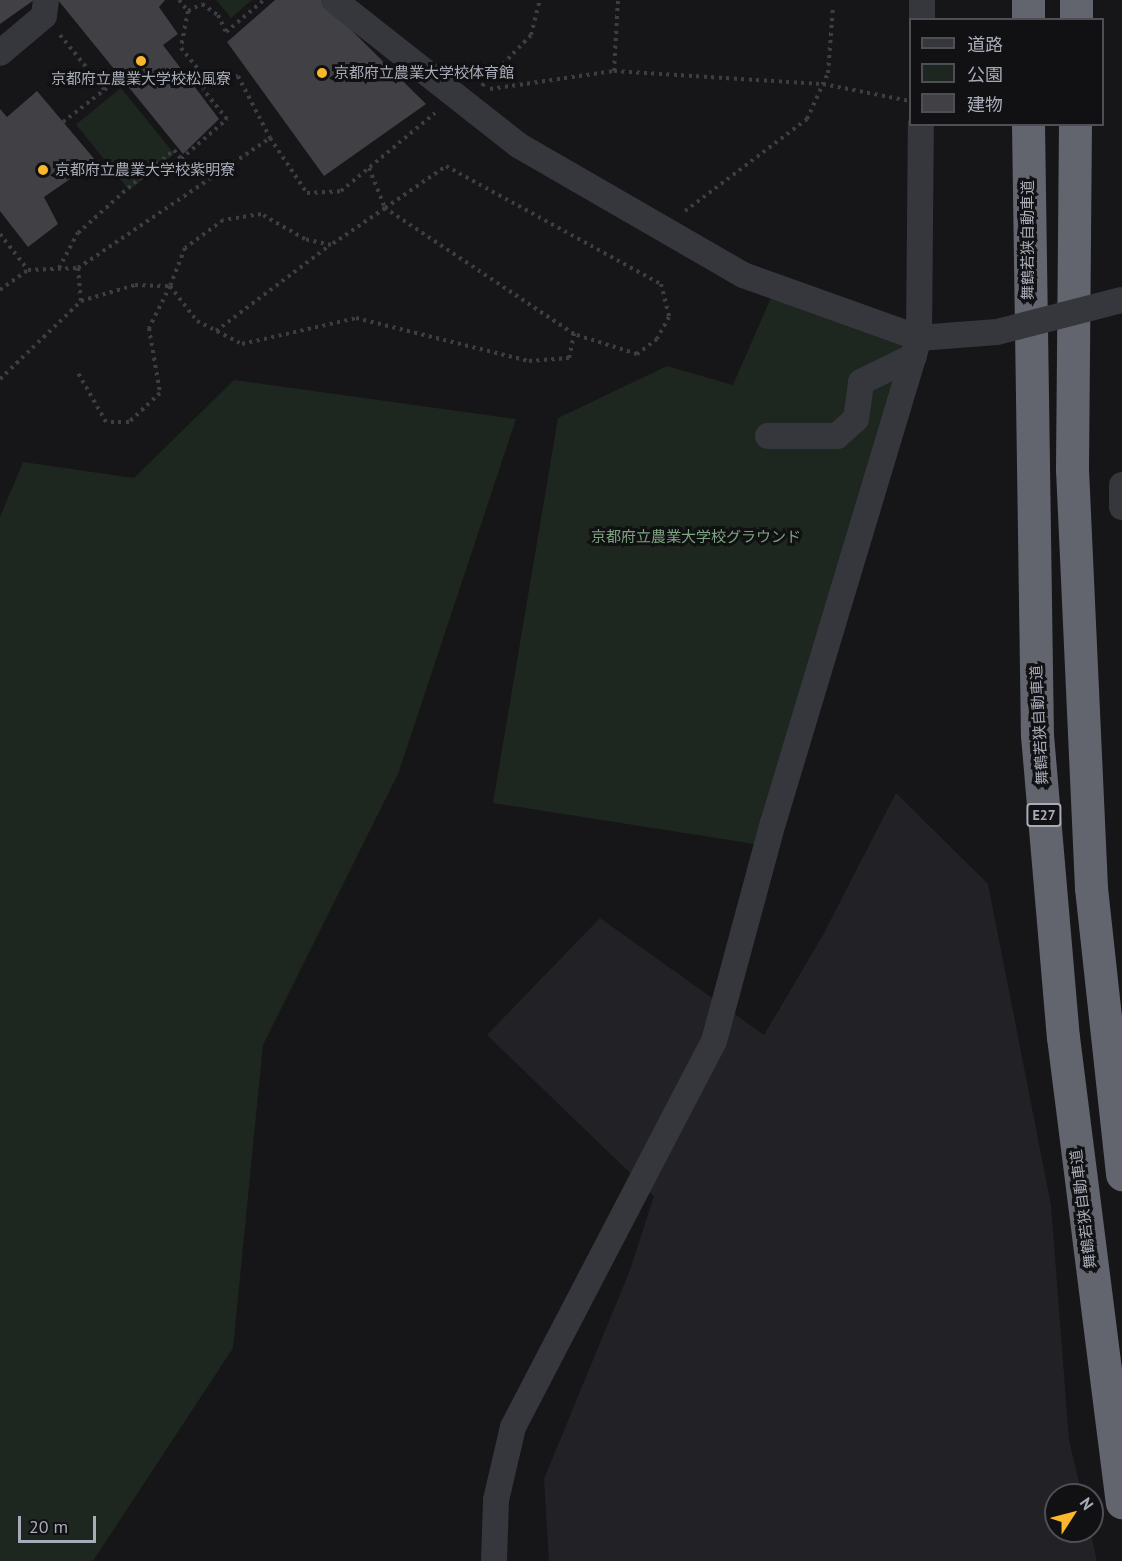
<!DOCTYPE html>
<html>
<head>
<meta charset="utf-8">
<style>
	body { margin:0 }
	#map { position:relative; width:1122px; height:1561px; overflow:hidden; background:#161618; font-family:"PT Sans","Noto Sans JP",sans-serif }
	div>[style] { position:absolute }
	.built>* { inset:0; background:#222125 }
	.green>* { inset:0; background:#1d261f; transform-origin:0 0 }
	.building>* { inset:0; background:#404045 }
	.path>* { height:4px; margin-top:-2px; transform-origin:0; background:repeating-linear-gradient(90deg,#3c3e44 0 3px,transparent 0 7.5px) }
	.minor>* { height:26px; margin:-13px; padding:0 13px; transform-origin:13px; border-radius:13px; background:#36373d }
	.highway>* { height:33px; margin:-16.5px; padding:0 16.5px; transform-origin:16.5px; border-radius:16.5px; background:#62656e }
	.minor-bridge>* { height:26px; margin:-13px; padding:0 13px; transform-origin:13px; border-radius:13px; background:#36373d }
	.dots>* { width:16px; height:16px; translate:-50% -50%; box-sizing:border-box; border:3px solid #111113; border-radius:50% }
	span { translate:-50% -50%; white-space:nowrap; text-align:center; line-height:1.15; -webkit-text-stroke:6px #111113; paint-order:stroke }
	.shield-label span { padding:2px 4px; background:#111113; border:2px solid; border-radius:4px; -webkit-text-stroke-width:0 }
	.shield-label { font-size:14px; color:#a7acb8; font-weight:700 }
	.poi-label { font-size:15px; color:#a7acb8 }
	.left { translate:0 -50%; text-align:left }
	.street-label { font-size:15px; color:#a7acb8 }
	.park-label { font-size:15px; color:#7da480 }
	.legend { position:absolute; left:909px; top:18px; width:195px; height:108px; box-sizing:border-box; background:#111113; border:2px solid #4d4f55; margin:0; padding:8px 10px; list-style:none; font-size:18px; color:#a7acb8 }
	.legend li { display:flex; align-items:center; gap:12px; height:30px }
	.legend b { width:30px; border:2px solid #4d4f55 }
	.north { position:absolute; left:1044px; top:1483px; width:60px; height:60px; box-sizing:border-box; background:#111113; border:2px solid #4d4f55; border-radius:50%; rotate:54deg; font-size:16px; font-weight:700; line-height:24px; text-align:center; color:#a7acb8 }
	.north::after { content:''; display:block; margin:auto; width:21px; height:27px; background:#fab72b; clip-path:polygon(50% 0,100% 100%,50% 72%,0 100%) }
	.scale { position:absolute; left:18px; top:1516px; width:78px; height:27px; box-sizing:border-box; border:3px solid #a7acb8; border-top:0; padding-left:8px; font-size:18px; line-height:21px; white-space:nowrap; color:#a7acb8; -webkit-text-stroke:4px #111113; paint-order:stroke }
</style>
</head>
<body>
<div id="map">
	<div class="built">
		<i style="clip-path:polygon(896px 793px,988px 884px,1051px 1205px,1069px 1440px,1082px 1495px,1056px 1495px,1056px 1531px,1090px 1531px,1097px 1561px,549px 1561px,544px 1479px,630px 1270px,654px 1196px,487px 1035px,600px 918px,764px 1035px,823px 935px)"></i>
	</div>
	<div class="green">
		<i style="clip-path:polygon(216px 0,252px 0,231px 18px)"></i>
		<i style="left:121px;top:88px;width:85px;height:58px;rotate:51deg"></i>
		<i style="clip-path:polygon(776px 286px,919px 338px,767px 846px,493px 803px,558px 418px,667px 366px,733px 385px)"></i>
		<i style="clip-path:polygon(234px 380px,516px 419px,398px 774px,263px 1045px,233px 1348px,93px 1561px,0 1561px,0 517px,23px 462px,134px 478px)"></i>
	</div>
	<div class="building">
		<i style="clip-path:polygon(0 0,34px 0,0 24px)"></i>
		<i style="clip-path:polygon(58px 0,165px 0,159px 7px,178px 34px,163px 45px,219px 119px,183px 154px)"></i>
		<i style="clip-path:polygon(275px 0,321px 0,426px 104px,324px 176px,227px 42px)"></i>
		<i style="clip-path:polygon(37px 91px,96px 161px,44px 197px,58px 224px,28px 247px,0 211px,0 109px,7px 117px)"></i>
	</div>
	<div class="path">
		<i style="left:179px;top:0;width:14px;rotate:51deg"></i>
		<i style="left:188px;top:11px;width:16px;rotate:-27deg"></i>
		<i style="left:202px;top:4px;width:19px;rotate:35deg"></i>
		<i style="left:218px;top:15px;width:19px;rotate:65deg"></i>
		<i style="left:226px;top:32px;width:50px;rotate:-40.1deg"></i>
		<i style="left:188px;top:11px;width:38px;rotate:101deg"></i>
		<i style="left:181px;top:48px;width:40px;rotate:51deg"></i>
		<i style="left:206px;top:79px;width:32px;rotate:-5deg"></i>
		<i style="left:238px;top:76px;width:70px;rotate:62.7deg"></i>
		<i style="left:60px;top:35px;width:71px;rotate:50.7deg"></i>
		<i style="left:614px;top:71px;width:209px;rotate:3.6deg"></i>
		<i style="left:823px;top:84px;width:89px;rotate:11.1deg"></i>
		<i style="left:482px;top:86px;width:71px;rotate:-46.1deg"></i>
		<i style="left:531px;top:35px;width:36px;rotate:-76deg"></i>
		<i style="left:490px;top:89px;width:125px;rotate:-8.3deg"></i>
		<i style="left:614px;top:71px;width:71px;rotate:-86.8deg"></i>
		<i style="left:63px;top:122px;width:73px;rotate:-37.8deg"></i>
		<i style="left:369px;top:168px;width:43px;rotate:68.2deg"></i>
		<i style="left:385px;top:208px;width:74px;rotate:-34.5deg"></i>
		<i style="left:446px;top:166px;width:245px;rotate:28.8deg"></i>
		<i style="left:661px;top:284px;width:34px;rotate:76deg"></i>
		<i style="left:669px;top:317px;width:25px;rotate:119deg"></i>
		<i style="left:657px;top:339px;width:25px;rotate:143deg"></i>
		<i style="left:637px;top:354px;width:66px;rotate:-162.4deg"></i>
		<i style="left:574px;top:334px;width:227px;rotate:-146.3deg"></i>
		<i style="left:385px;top:208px;width:65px;rotate:145.6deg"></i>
		<i style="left:331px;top:245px;width:27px;rotate:-167deg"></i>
		<i style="left:305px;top:239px;width:51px;rotate:-150.4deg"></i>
		<i style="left:261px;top:214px;width:38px;rotate:171deg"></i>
		<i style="left:223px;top:220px;width:47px;rotate:143.6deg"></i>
		<i style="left:185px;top:248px;width:41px;rotate:111.5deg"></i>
		<i style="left:170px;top:286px;width:44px;rotate:52.4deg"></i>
		<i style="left:197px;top:321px;width:51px;rotate:27.1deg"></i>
		<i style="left:242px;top:344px;width:117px;rotate:-12.8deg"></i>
		<i style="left:356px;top:318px;width:178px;rotate:14deg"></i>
		<i style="left:529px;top:361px;width:40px;rotate:-4.3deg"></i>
		<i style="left:569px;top:358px;width:25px;rotate:-78deg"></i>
		<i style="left:685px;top:211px;width:153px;rotate:-37deg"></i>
		<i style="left:807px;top:119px;width:51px;rotate:-65.5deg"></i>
		<i style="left:828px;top:73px;width:67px;rotate:-85.7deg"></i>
		<i style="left:0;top:234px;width:46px;rotate:52.1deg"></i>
		<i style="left:59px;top:268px;width:40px;rotate:-62deg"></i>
		<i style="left:78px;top:233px;width:67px;rotate:-42deg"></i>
		<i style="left:128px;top:188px;width:60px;rotate:-39.6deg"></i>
		<i style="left:174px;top:150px;width:11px;rotate:52deg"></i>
		<i style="left:181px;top:159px;width:61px;rotate:-41deg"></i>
		<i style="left:227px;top:119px;width:38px;rotate:-129deg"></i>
		<i style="left:203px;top:89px;width:10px;rotate:-73deg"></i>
		<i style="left:78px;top:268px;width:33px;rotate:85deg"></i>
		<i style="left:81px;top:301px;width:56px;rotate:-16.5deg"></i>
		<i style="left:135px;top:285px;width:35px;rotate:2deg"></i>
		<i style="left:170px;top:286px;width:47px;rotate:116.6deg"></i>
		<i style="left:149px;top:328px;width:66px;rotate:80.4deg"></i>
		<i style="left:160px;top:393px;width:42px;rotate:136.9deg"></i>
		<i style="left:129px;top:422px;width:23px;rotate:180deg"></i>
		<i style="left:106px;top:422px;width:56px;rotate:-119.7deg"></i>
		<i style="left:0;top:290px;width:34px;rotate:-36deg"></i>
		<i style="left:28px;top:270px;width:50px;rotate:-2.3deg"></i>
		<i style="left:78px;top:268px;width:232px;rotate:-34.1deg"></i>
		<i style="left:270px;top:138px;width:66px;rotate:56.1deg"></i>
		<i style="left:307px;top:193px;width:34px;rotate:-3deg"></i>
		<i style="left:341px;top:191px;width:122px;rotate:-39.7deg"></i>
		<i style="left:216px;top:331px;width:143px;rotate:-37deg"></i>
		<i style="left:0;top:379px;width:112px;rotate:-43.9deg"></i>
	</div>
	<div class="minor">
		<i style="left:334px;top:0;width:234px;rotate:38.2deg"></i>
		<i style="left:518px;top:145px;width:260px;rotate:30deg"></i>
		<i style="left:743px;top:275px;width:187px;rotate:19.7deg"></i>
		<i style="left:919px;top:338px;width:78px;rotate:-4.4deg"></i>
		<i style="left:922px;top:20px;width:20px;rotate:-90deg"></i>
		<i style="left:0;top:53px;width:57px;rotate:-40.1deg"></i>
		<i style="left:44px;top:16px;width:16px;rotate:-83deg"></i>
		<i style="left:768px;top:436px;width:69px"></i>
		<i style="left:837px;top:436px;width:25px;rotate:-42deg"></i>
		<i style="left:856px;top:419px;width:37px;rotate:-82deg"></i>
		<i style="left:861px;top:382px;width:59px;rotate:-26.1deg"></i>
		<i style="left:1122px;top:485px;width:22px;rotate:90deg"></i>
		<i style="left:494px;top:1561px;width:61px;rotate:-88.1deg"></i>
		<i style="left:496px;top:1500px;width:75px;rotate:-76.9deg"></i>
		<i style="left:513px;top:1427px;width:435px;rotate:-62.5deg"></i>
		<i style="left:714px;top:1041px;width:226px;rotate:-74.9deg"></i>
		<i style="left:773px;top:823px;width:506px;rotate:-73.25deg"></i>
		<i style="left:919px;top:338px;width:214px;rotate:-89.5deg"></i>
	</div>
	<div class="highway">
		<i style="left:1028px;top:20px;width:20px;rotate:-90deg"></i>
		<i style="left:1076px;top:20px;width:20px;rotate:-90deg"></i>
		<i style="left:1028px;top:124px;width:611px;rotate:89.16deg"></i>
		<i style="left:1037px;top:735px;width:303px;rotate:85.1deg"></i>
		<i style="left:1063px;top:1037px;width:469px;rotate:82.8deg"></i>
		<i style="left:1075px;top:124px;width:345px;rotate:90.5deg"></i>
		<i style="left:1072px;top:469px;width:419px;rotate:87.4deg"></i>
		<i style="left:1091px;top:888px;width:288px;rotate:83.8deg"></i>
	</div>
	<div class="minor-bridge">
		<i style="left:997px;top:332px;width:129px;rotate:-14.4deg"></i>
	</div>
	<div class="dots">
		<i style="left:141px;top:61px;background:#fab72b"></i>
		<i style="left:322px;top:73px;background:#fab72b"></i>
		<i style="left:43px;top:170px;background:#fab72b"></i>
	</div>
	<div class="shield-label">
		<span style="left:1044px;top:815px">E27</span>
	</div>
	<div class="poi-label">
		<span class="left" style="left:334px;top:73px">京都府立農業大学校体育館</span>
		<span style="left:141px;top:79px">京都府立農業大学校松風寮</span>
		<span class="left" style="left:55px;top:170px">京都府立農業大学校紫明寮</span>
	</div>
	<div class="street-label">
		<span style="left:1028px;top:240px;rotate:-90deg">舞鶴若狭自動車道</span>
		<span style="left:1039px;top:725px;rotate:-93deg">舞鶴若狭自動車道</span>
		<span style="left:1083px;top:1209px;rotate:-97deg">舞鶴若狭自動車道</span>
	</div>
	<div class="park-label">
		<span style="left:696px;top:537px">京都府立農業大学校グラウンド</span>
	</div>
	<ul class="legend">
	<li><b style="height:8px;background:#36373d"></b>道路</li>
	<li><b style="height:16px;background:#1d261f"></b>公園</li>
	<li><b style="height:16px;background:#404045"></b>建物</li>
	</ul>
	<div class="north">N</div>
	<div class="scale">20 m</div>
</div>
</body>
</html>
